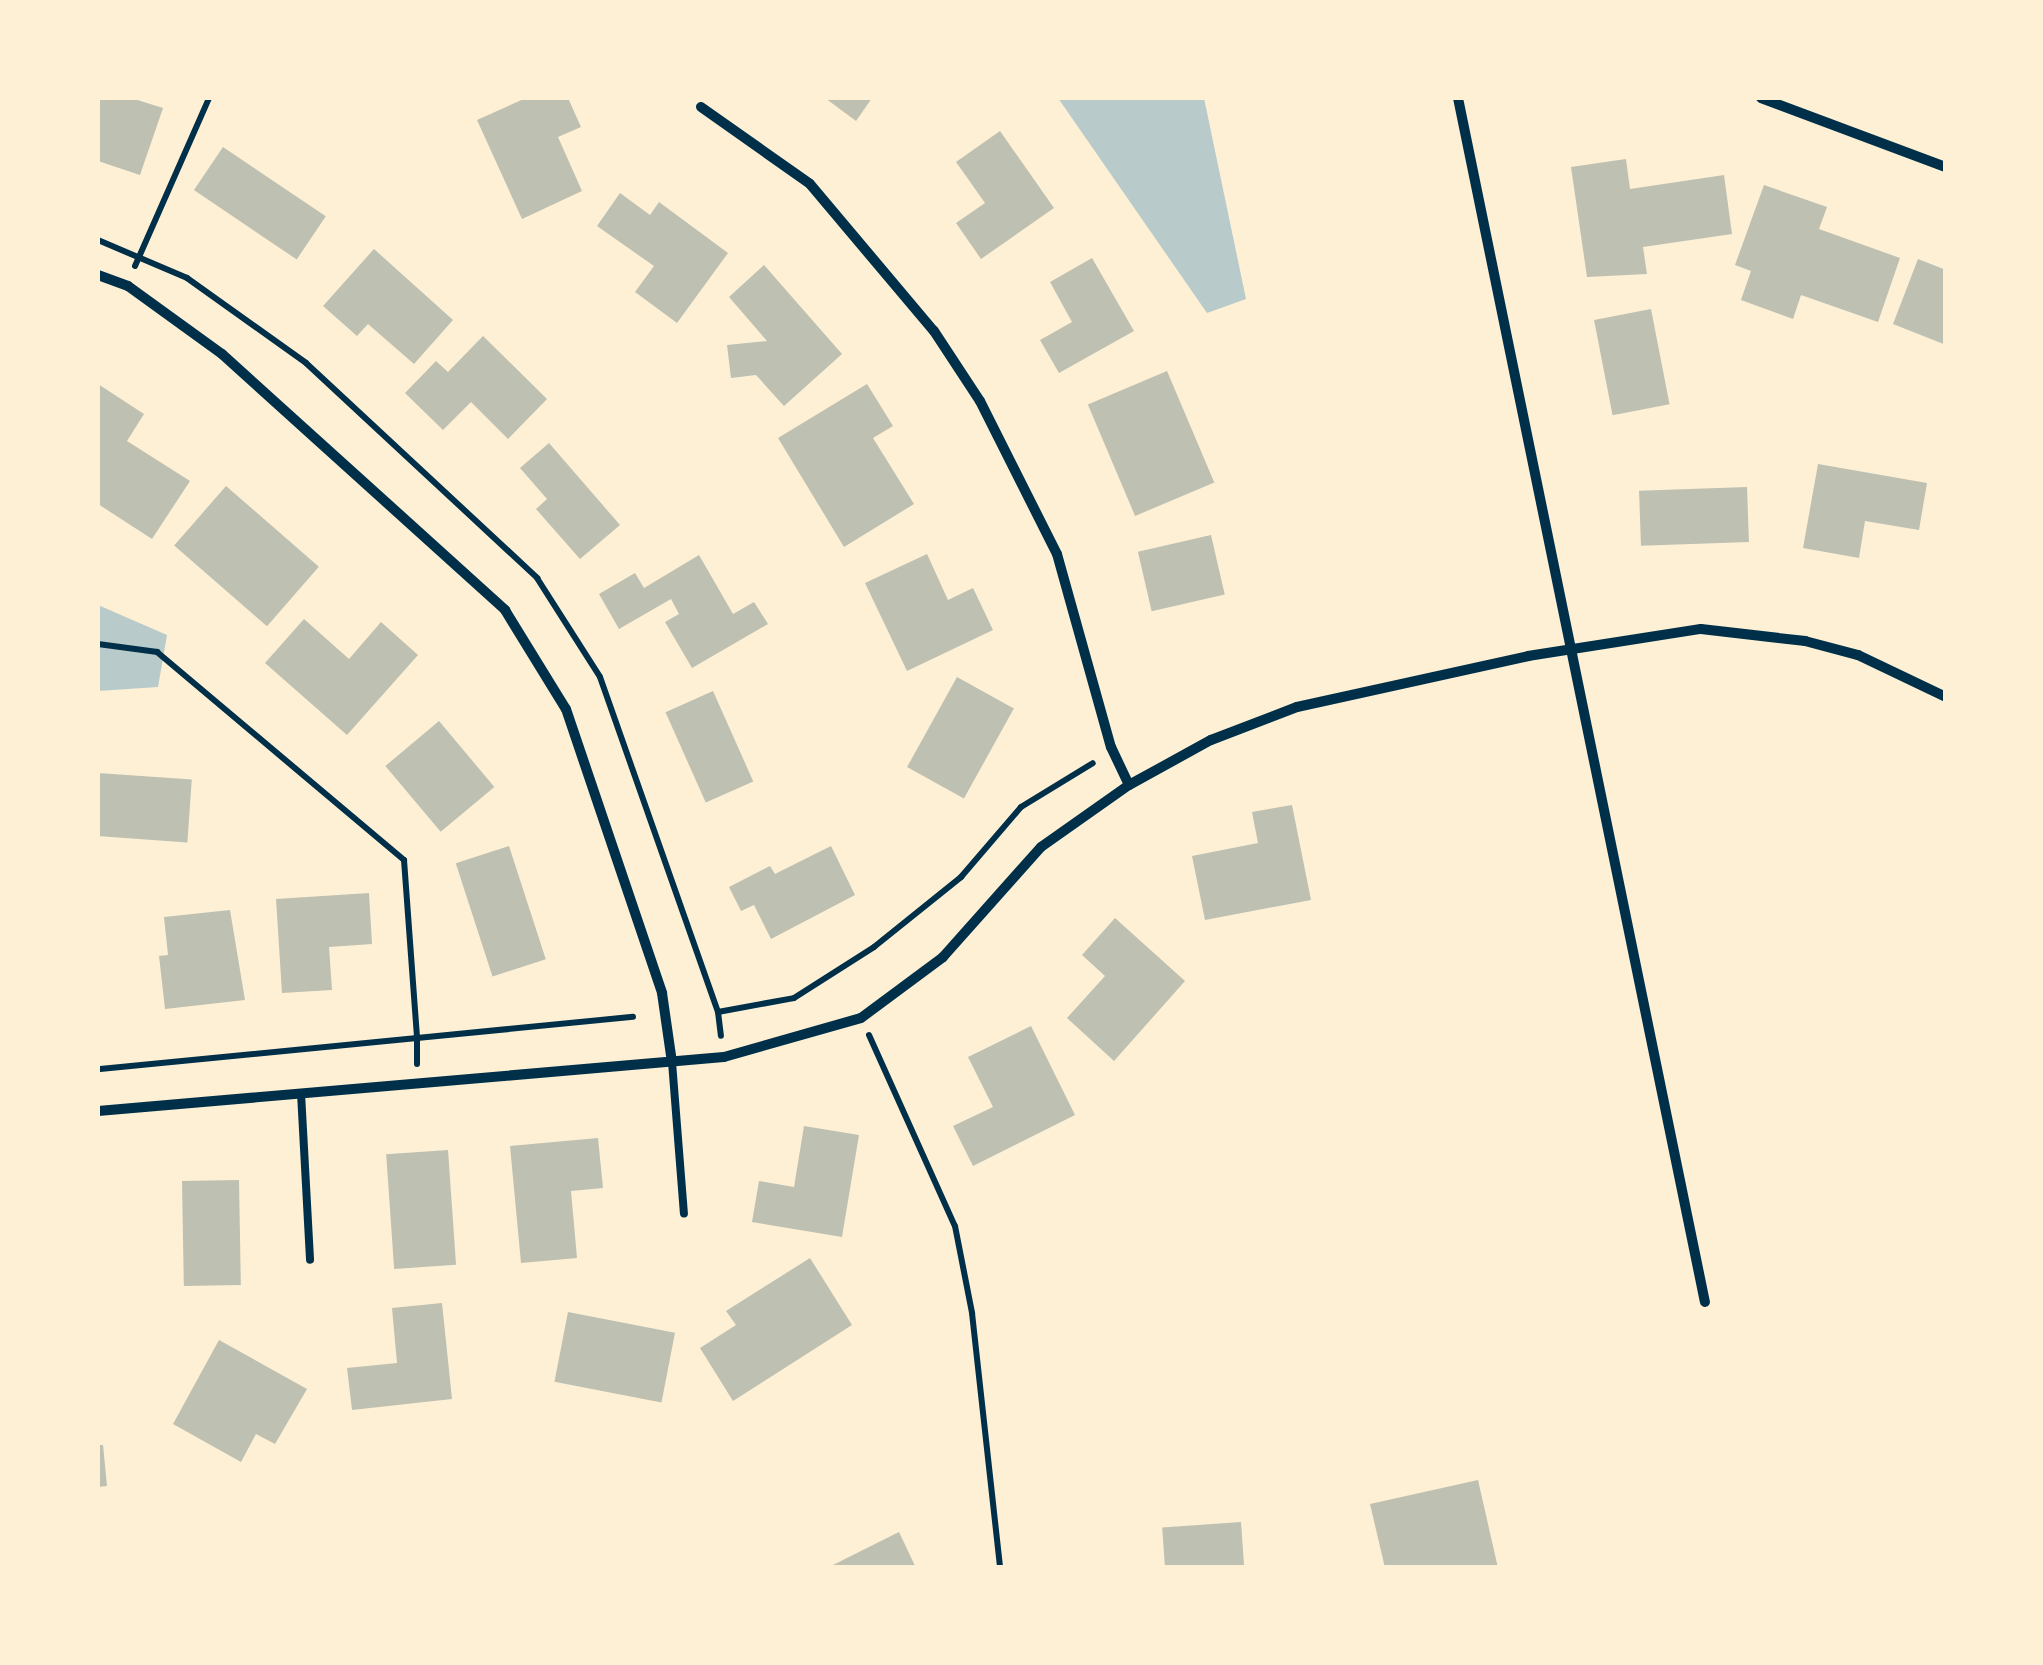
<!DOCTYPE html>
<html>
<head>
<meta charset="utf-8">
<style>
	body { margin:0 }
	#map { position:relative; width:2043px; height:1665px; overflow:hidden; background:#fdf0d5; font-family:"Fira Sans",sans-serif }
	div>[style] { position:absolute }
	.green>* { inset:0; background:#b9caca }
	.building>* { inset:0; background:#bec0b2; transform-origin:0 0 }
	.path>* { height:6px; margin:-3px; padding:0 3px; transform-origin:3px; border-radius:3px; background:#003049 }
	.service>* { height:8px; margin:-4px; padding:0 4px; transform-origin:4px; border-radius:4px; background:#003049 }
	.minor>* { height:10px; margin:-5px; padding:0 5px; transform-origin:5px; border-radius:5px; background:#003049 }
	span { translate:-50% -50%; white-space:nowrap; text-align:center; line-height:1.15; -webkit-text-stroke:9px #fdf0d5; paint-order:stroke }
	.frame { position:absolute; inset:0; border:100px solid #fdf0d5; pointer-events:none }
</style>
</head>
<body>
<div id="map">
	<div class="green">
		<i style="clip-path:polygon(1058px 98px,1204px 98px,1246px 299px,1207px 313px)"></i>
		<i style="clip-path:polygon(98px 605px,167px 635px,158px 687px,98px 691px)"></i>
	</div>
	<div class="building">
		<i style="clip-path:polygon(98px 98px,131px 98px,163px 108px,140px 175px,98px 161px)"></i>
		<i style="clip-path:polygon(526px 98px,568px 98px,581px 127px,558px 137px,582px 191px,522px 219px,477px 120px)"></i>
		<i style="clip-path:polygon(825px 98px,872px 98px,856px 121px)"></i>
		<i style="clip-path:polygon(1000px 131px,1054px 208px,981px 259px,956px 223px,985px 203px,956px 162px)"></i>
		<i style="left:223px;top:147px;width:124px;height:52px;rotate:34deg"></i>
		<i style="clip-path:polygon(1626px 159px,1630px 189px,1724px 175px,1732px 234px,1643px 247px,1647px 274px,1587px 277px,1571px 167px)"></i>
		<i style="clip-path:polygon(1764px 185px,1827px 207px,1819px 229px,1900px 258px,1878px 322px,1801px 295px,1793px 319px,1741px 300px,1751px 271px,1735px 265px)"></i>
		<i style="clip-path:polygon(620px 193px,650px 215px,659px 202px,728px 253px,677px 323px,635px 292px,654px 266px,597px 226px)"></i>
		<i style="clip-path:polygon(374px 249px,453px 320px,414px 364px,368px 324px,357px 336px,323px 306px)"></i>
		<i style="clip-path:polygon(1092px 258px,1134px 331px,1059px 373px,1040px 340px,1072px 322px,1050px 282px)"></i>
		<i style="clip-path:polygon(1918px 259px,1946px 270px,1946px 345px,1893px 324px)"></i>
		<i style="clip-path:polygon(764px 265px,842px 354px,784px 406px,756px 375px,731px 378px,727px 345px,767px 341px,729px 297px)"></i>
		<i style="left:1651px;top:309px;width:97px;height:58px;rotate:79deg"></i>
		<i style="clip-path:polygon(483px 336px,547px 399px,508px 439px,471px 402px,443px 430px,405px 393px,436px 361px,448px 372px)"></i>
		<i style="left:1167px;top:371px;width:121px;height:86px;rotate:67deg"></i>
		<i style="clip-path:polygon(98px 384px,144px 414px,127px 441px,190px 481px,152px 539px,98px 504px)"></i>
		<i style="clip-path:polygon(867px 384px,893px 426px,873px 438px,914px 504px,844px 547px,778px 438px)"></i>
		<i style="clip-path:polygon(549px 443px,620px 525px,580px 559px,536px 509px,547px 499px,520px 468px)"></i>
		<i style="clip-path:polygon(1818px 464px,1927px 483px,1919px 530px,1865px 521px,1859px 558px,1803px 548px)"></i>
		<i style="left:226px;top:486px;width:123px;height:79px;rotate:41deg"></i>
		<i style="left:1747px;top:487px;width:55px;height:108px;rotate:88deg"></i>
		<i style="left:1211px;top:535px;width:61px;height:75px;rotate:77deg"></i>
		<i style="clip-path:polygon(927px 554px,948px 600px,973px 588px,993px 630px,907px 671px,865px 583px)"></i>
		<i style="clip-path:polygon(699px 555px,733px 614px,754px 602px,768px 624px,692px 668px,665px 622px,679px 614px,671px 599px,619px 629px,599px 594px,635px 573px,644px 588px)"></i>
		<i style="clip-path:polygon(304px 619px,349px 659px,381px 622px,418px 655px,347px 735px,265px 663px)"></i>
		<i style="left:957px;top:677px;width:65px;height:103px;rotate:29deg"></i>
		<i style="left:713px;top:691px;width:99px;height:52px;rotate:66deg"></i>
		<i style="left:439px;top:721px;width:86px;height:70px;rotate:50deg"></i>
		<i style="left:98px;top:773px;width:94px;height:63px;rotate:4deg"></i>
		<i style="clip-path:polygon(1292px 805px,1311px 900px,1205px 920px,1192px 856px,1258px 843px,1252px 812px)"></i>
		<i style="left:509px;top:846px;width:119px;height:56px;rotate:72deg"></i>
		<i style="clip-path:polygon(831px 846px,855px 895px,771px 939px,754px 905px,741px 911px,729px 887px,770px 866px,775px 874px)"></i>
		<i style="clip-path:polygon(369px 893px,372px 944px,329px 947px,332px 990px,282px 993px,276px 899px)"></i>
		<i style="clip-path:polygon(230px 910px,245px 1000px,165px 1009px,159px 956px,168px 955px,164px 917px)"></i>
		<i style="clip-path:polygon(1115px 918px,1185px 981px,1114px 1061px,1067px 1018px,1105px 976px,1082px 955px)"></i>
		<i style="clip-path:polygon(1031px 1026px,1075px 1115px,973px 1166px,953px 1126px,993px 1107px,968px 1057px)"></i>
		<i style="clip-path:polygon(804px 1126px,859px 1135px,842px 1237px,752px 1222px,759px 1181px,794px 1187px)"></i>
		<i style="clip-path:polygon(598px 1138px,603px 1188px,571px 1191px,577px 1258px,521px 1263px,510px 1146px)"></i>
		<i style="left:448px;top:1150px;width:115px;height:62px;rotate:86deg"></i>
		<i style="left:239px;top:1180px;width:105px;height:57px;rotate:89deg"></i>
		<i style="clip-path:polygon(810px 1258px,852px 1325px,733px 1401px,700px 1348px,736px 1325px,726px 1311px)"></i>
		<i style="clip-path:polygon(442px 1303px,452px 1399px,352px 1410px,347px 1368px,397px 1363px,392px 1308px)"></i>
		<i style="left:568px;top:1312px;width:109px;height:71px;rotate:11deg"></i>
		<i style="clip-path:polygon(219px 1340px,307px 1389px,275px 1444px,256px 1434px,241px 1462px,173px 1424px)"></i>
		<i style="clip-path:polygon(98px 1445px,103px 1445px,107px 1486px,98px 1487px)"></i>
		<i style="clip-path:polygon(1478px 1480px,1498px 1568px,1385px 1568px,1370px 1504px)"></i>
		<i style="left:1241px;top:1522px;width:46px;height:79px;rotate:86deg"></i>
		<i style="clip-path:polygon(899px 1532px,916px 1568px,827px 1568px)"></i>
	</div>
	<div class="path">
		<i style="left:98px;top:240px;width:97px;rotate:23.1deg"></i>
		<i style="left:187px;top:278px;width:146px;rotate:35.5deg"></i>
		<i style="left:306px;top:363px;width:316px;rotate:42.9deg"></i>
		<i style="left:537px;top:578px;width:117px;rotate:57.5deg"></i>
		<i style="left:600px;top:677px;width:355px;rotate:70.6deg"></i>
		<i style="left:718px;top:1012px;width:77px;rotate:-10.4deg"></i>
		<i style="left:794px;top:998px;width:95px;rotate:-32.5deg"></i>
		<i style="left:874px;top:947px;width:112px;rotate:-38.8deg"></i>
		<i style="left:961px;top:877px;width:92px;rotate:-49.4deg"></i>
		<i style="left:1021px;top:807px;width:84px;rotate:-31.4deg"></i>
		<i style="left:135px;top:266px;width:184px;rotate:-66.2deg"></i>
		<i style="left:98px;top:644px;width:60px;rotate:7.7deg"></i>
		<i style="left:157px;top:652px;width:323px;rotate:40.1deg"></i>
		<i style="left:404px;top:860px;width:178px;rotate:85.8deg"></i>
		<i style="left:417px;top:1038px;width:321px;rotate:174.4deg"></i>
		<i style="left:718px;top:1012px;width:24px;rotate:83deg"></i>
		<i style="left:869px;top:1035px;width:209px;rotate:65.8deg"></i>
		<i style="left:955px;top:1226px;width:89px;rotate:78.9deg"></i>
		<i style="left:972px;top:1313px;width:257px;rotate:83.7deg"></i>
		<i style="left:417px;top:1064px;width:26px;rotate:-90deg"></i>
		<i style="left:417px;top:1038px;width:217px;rotate:-5.6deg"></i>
	</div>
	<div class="service">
		<i style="left:672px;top:1062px;width:152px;rotate:85.5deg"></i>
		<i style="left:301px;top:1093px;width:167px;rotate:86.9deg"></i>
	</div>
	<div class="minor">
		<i style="left:1458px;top:98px;width:1229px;rotate:78.41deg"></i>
		<i style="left:1761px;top:98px;width:197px;rotate:20.5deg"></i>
		<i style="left:701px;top:107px;width:133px;rotate:35.2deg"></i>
		<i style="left:810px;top:184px;width:192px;rotate:49.9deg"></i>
		<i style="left:934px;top:331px;width:84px;rotate:56.7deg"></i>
		<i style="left:980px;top:401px;width:171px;rotate:63.3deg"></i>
		<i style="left:1057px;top:554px;width:200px;rotate:74.4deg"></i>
		<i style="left:1111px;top:747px;width:42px;rotate:64.7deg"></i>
		<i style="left:98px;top:275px;width:32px;rotate:20deg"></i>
		<i style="left:128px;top:286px;width:116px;rotate:35.9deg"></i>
		<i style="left:222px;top:354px;width:382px;rotate:42.1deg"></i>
		<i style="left:505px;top:610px;width:116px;rotate:58.4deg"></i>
		<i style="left:566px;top:709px;width:300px;rotate:71.3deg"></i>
		<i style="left:662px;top:993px;width:70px;rotate:81.8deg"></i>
		<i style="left:98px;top:1111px;width:628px;rotate:-4.93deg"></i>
		<i style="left:724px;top:1057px;width:142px;rotate:-15.9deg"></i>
		<i style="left:861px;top:1018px;width:102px;rotate:-36.6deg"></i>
		<i style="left:943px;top:957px;width:147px;rotate:-48.3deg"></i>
		<i style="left:1041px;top:847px;width:108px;rotate:-35.2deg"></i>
		<i style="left:1129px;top:785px;width:94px;rotate:-28.8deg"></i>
		<i style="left:1211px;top:740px;width:92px;rotate:-21deg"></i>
		<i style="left:1297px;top:707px;width:237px;rotate:-12.4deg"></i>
		<i style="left:1528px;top:656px;width:175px;rotate:-8.9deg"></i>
		<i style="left:1701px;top:629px;width:105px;rotate:6.6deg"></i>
		<i style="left:1805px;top:641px;width:55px;rotate:14.8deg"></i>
		<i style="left:1858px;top:655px;width:98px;rotate:25.5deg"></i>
	</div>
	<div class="frame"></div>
</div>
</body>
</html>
